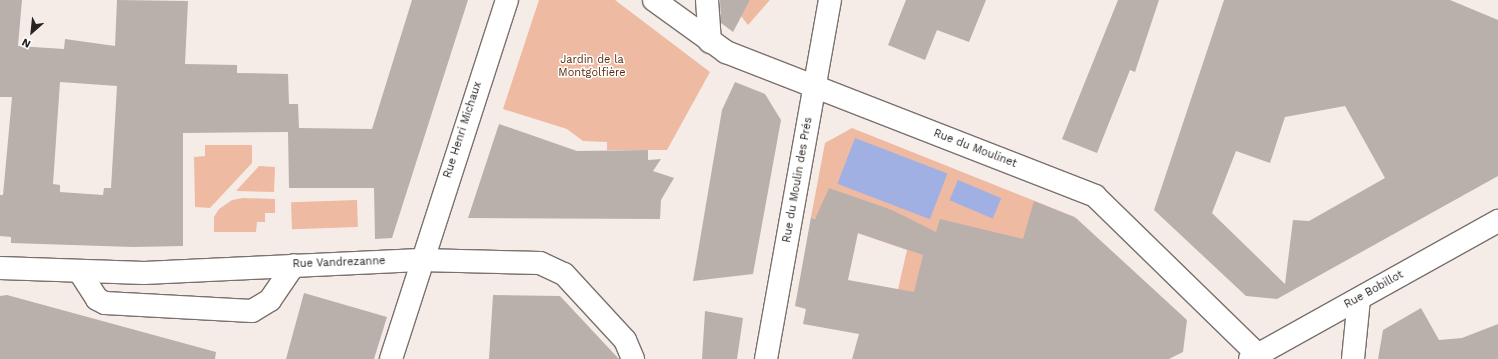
<!DOCTYPE html>
<html>
<head>
<meta charset="utf-8">
<style>
	body { margin:0 }
	#map { position:relative; width:1498px; height:359px; overflow:hidden; background:#f6ece7; font-family:"Work Sans",sans-serif }
	div>[style] { position:absolute }
	.green>* { inset:0; background:#eebaa1; transform-origin:0 0 }
	.water>* { inset:0; background:#a1b0e2; transform-origin:0 0 }
	.building>* { inset:0; background:#bab0ab }
	.roads { filter:drop-shadow(1px 0 #7a716d) drop-shadow(-1px 0 #7a716d) drop-shadow(0 1px #7a716d) drop-shadow(0 -1px #7a716d) }
	.minor>* { height:22px; margin:-11px; padding:0 11px; transform-origin:11px; border-radius:11px; background:#fff }
	span { translate:-50% -50%; white-space:nowrap; text-align:center; line-height:1.15; -webkit-text-stroke:3px #fff; paint-order:stroke }
	.park-label { font-size:11px; color:#58260a }
	.street-label { font-size:11px; color:#262220 }
	.north { position:absolute; left:12px; top:12px; width:40px; height:40px; -webkit-text-stroke:3px #fff; paint-order:stroke; rotate:207deg; font-size:11px; font-weight:700; line-height:16px; text-align:center; color:#262220 }
	.north::after { content:''; display:block; margin:auto; width:14px; height:18px; background:#262220; clip-path:polygon(50% 0,100% 100%,50% 72%,0 100%) }
</style>
</head>
<body>
<div id="map">
	<div class="green">
		<i style="clip-path:polygon(539px 0,615px 0,710px 72px,667px 150px,607px 150px,607px 142px,583px 141px,567px 129px,503px 109px)"></i>
		<i style="clip-path:polygon(750px 0,770px 0,748px 25px,741px 16px)"></i>
		<i style="clip-path:polygon(852px 128px,1075px 217px,1039px 359px,882px 359px,907px 250px,811px 217px,825px 143px)"></i>
		<i style="clip-path:polygon(205px 145px,252px 145px,252px 163px,210px 208px,195px 207px,194px 157px,205px 156px)"></i>
		<i style="clip-path:polygon(259px 166px,275px 167px,274px 192px,236px 191px)"></i>
		<i style="clip-path:polygon(243px 198px,275px 199px,275px 213px,265px 213px,265px 222px,257px 222px,256px 232px,214px 232px,214px 217px,219px 209px,232px 200px)"></i>
		<i style="left:357px;top:200px;width:27px;height:66px;rotate:88deg"></i>
	</div>
	<div class="water">
		<i style="left:855px;top:138px;width:99px;height:49px;rotate:21deg"></i>
		<i style="left:958px;top:180px;width:47px;height:22px;rotate:23deg"></i>
	</div>
	<div class="building">
		<i style="clip-path:polygon(evenodd,0 0,22px 0,18px 46px,64px 49px,65px 39px,115px 46px,117px 0,188px 1px,185px 64px,237px 65px,237px 73px,288px 74px,289px 104px,298px 104px,299px 128px,372px 129px,412px 0,468px 0,392px 238px,375px 239px,374px 188px,289px 188px,288px 132px,183px 133px,183px 246px,133px 247px,11px 243px,11px 237px,0 236px,0 195px,3px 195px,12px 97px,0 97px,0 0,60px 82px,117px 86px,111px 188px,104px 188px,103px 195px,60px 192px,60px 185px,53px 184px,60px 82px)"></i>
		<i style="clip-path:polygon(720px 0,750px 0,733px 32px,721px 23px)"></i>
		<i style="clip-path:polygon(906px 0,986px 0,969px 42px,937px 30px,925px 60px,888px 45px)"></i>
		<i style="clip-path:polygon(1118px 0,1159px 0,1135px 72px,1130px 70px,1097px 153px,1062px 139px)"></i>
		<i style="clip-path:polygon(evenodd,1224px 0,1450px 0,1498px 20px,1498px 176px,1277px 299px,1246px 296px,1154px 210px,1224px 0,1345px 106px,1385px 178px,1309px 221px,1293px 220px,1285px 284px,1212px 213px,1236px 151px,1270px 163px,1285px 117px,1345px 106px)"></i>
		<i style="clip-path:polygon(735px 82px,765px 94px,781px 120px,753px 274px,693px 281px,722px 110px)"></i>
		<i style="clip-path:polygon(499px 124px,577px 151px,648px 150px,648px 160px,661px 159px,653px 171px,674px 178px,661px 200px,660px 219px,468px 218px)"></i>
		<i style="clip-path:polygon(evenodd,829px 188px,892px 210px,936px 232px,940px 219px,1023px 239px,1034px 201px,1076px 218px,1187px 320px,1183px 352px,1169px 359px,852px 359px,859px 334px,803px 324px,806px 309px,795px 306px,811px 217px,815px 219px,829px 188px,858px 233px,923px 255px,914px 292px,848px 280px,858px 233px)"></i>
		<i style="clip-path:polygon(304px 293px,387px 317px,374px 359px,286px 359px)"></i>
		<i style="clip-path:polygon(7px 295px,216px 352px,215px 359px,0 359px,0 296px)"></i>
		<i style="clip-path:polygon(493px 295px,560px 296px,619px 359px,489px 359px)"></i>
		<i style="clip-path:polygon(1421px 308px,1439px 340px,1462px 338px,1498px 324px,1498px 359px,1378px 359px,1383px 330px)"></i>
		<i style="clip-path:polygon(705px 311px,743px 318px,737px 359px,702px 359px)"></i>
	</div>
	<div class="roads">
		<div class="minor">
			<i style="left:654px;top:0;width:89px;rotate:35.8deg"></i>
			<i style="left:726px;top:52px;width:396px;rotate:21.3deg"></i>
			<i style="left:1095px;top:196px;width:228px;rotate:44.3deg"></i>
			<i style="left:707px;top:0;width:42px;rotate:85.9deg"></i>
			<i style="left:0;top:268px;width:144px;rotate:2deg"></i>
			<i style="left:144px;top:273px;width:276px;rotate:-2.7deg"></i>
			<i style="left:420px;top:260px;width:120px;rotate:1.4deg"></i>
			<i style="left:540px;top:263px;width:26px;rotate:25deg"></i>
			<i style="left:564px;top:274px;width:90px;rotate:47.3deg"></i>
			<i style="left:625px;top:340px;width:21px;rotate:67deg"></i>
			<i style="left:79px;top:271px;width:33px;rotate:57deg"></i>
			<i style="left:97px;top:299px;width:9px;rotate:27deg"></i>
			<i style="left:105px;top:303px;width:147px;rotate:3.1deg"></i>
			<i style="left:252px;top:311px;width:21px;rotate:-31deg"></i>
			<i style="left:270px;top:300px;width:42px;rotate:-55.6deg"></i>
			<i style="left:391px;top:359px;width:377px;rotate:-72.1deg"></i>
			<i style="left:766px;top:359px;width:365px;rotate:-79.9deg"></i>
			<i style="left:1250px;top:359px;width:284px;rotate:-29.1deg"></i>
			<i style="left:1353px;top:359px;width:60px;rotate:-84.3deg"></i>
		</div>
	</div>
	<div class="park-label">
		<span style="left:592px;top:67px">Jardin de la<br>Montgolfière</span>
	</div>
	<div class="street-label">
		<span style="left:463px;top:130px;rotate:-72deg">Rue Henri Michaux</span>
		<span style="left:975px;top:149px;rotate:21deg">Rue du Moulinet</span>
		<span style="left:798px;top:180px;rotate:-80deg">Rue du Moulin des Prés</span>
		<span style="left:339px;top:263px;rotate:-2deg">Rue Vandrezanne</span>
		<span style="left:1374px;top:290px;rotate:-29deg">Rue Bobillot</span>
	</div>
	<div class="north">N</div>
</div>
</body>
</html>
